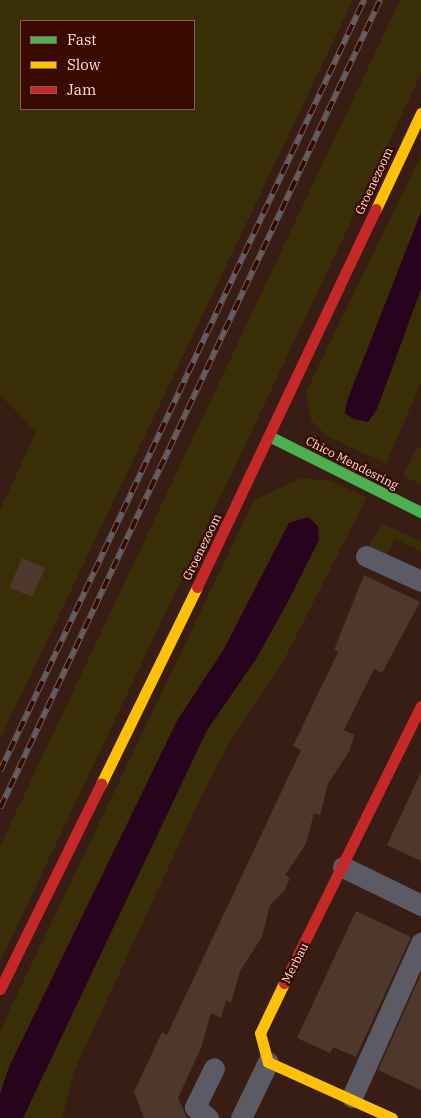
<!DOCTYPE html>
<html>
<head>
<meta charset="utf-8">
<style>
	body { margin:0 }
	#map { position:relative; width:421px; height:1118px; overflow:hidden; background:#371d14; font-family:"IBM Plex Serif",serif }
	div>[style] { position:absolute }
	.green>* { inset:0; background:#392e06 }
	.water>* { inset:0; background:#28031d }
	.building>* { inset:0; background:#4e382c; transform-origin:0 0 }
	.street>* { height:21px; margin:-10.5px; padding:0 10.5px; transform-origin:10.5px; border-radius:10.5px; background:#5c5a65 }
	.fast>* { height:11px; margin:-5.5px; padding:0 5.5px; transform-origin:5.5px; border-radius:5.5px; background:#4caf50 }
	.slow>* { height:11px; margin:-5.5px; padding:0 5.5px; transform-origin:5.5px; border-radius:5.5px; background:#ffc107 }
	.jam>* { height:11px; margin:-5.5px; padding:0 5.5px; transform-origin:5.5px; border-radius:5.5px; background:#c62828 }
	.rail>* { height:5.5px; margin-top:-2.75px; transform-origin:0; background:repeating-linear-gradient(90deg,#390b00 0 11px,#675e63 0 22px); box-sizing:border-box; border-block:1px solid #675e63 }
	span { translate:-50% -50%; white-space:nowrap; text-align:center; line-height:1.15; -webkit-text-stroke:4.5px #390b00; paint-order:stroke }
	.street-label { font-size:12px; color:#fdddd2 }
	.legend { position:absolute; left:20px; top:20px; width:175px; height:90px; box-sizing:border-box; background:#390b00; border:1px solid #875f54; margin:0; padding:6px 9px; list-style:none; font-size:15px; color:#fdddd2 }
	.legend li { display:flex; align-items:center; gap:10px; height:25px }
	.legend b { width:25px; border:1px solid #875f54 }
</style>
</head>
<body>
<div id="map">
	<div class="green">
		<i style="clip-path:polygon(evenodd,0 0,353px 0,0 739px,0 510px,36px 432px,0 395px,0 0,21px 21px,194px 21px,194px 109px,21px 109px,21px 21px)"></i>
		<i style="clip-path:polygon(400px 0,421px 0,421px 74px,0 962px,0 846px)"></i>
		<i style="clip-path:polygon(421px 155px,421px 212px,345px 413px,354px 419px,377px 409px,421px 289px,421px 383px,386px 464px,327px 436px,311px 420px,306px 392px)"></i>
		<i style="clip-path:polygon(417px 447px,421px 449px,421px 484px,403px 476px)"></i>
		<i style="clip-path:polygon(301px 478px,331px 481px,367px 497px,286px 656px,228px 745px,200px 799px,75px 1069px,62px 1118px,23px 1118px,207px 730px,256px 659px,319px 540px,289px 523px,224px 649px,177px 721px,0 1094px,0 1033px,10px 1009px,254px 500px)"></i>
		<i style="clip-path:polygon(381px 523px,421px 541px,421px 551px,395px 539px,386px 557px,368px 549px)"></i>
	</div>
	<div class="water">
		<i style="clip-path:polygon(421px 212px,421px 289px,377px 409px,368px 422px,354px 419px,345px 413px,347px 401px)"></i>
		<i style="clip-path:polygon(308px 517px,318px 526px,319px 540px,290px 598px,256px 659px,207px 730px,23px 1118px,0 1118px,0 1094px,9px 1067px,177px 721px,224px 649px,289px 523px)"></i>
	</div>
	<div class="building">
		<i style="left:22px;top:558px;width:25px;height:32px;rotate:23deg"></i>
		<i style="clip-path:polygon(364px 575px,420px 602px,382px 673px,374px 669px,344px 730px,354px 735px,350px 750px,328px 784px,320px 815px,314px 813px,306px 844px,285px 875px,290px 878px,285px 890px,270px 905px,262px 937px,240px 971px,231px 1003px,226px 1000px,221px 1018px,211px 1013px,201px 1048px,178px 1098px,187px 1118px,144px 1118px,134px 1092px,162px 1032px,167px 1035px,301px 750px,293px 746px,338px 652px,334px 650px)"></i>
		<i style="clip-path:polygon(421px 772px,421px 861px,387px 845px)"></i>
		<i style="clip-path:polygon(356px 911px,411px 937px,356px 1057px,333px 1047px,330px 1053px,297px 1038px)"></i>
		<i style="clip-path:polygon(421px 974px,421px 1090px,378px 1070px)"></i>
	</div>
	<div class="street">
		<i style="left:366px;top:556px;width:60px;rotate:24.4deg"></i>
		<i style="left:343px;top:867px;width:87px;rotate:26deg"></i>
		<i style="left:352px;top:1097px;width:169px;rotate:-65.9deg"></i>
		<i style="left:208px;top:1118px;width:17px;rotate:-140deg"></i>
		<i style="left:195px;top:1107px;width:43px;rotate:-64deg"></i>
		<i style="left:241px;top:1118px;width:62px;rotate:-64.3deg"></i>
	</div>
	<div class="fast">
		<i style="left:271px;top:437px;width:168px;rotate:26.6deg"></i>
	</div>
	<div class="slow">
		<i style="left:376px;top:209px;width:106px;rotate:-64.9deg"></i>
		<i style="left:101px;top:784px;width:219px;rotate:-64deg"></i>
		<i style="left:284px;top:983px;width:55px;rotate:115.6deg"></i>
		<i style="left:260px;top:1033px;width:30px;rotate:75deg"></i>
		<i style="left:268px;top:1062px;width:136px;rotate:24.3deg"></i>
	</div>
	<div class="jam">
		<i style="left:197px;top:587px;width:418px;rotate:-64.7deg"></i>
		<i style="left:284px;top:983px;width:309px;rotate:-63.7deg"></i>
		<i style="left:0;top:989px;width:229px;rotate:-63.8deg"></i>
	</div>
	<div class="rail">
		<i style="left:0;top:771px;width:853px;rotate:-64.73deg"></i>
		<i style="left:0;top:808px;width:893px;rotate:-64.81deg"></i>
	</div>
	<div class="street-label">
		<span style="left:374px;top:181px;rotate:-65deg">Groenezoom</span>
		<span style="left:352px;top:463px;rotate:27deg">Chico Mendesring</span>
		<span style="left:202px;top:547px;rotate:-64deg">Groenezoom</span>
		<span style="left:295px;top:963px;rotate:-63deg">Merbau</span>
	</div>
	<ul class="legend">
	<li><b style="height:6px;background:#4caf50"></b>Fast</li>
	<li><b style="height:6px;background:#ffc107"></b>Slow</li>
	<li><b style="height:6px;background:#c62828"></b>Jam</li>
	</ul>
</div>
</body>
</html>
